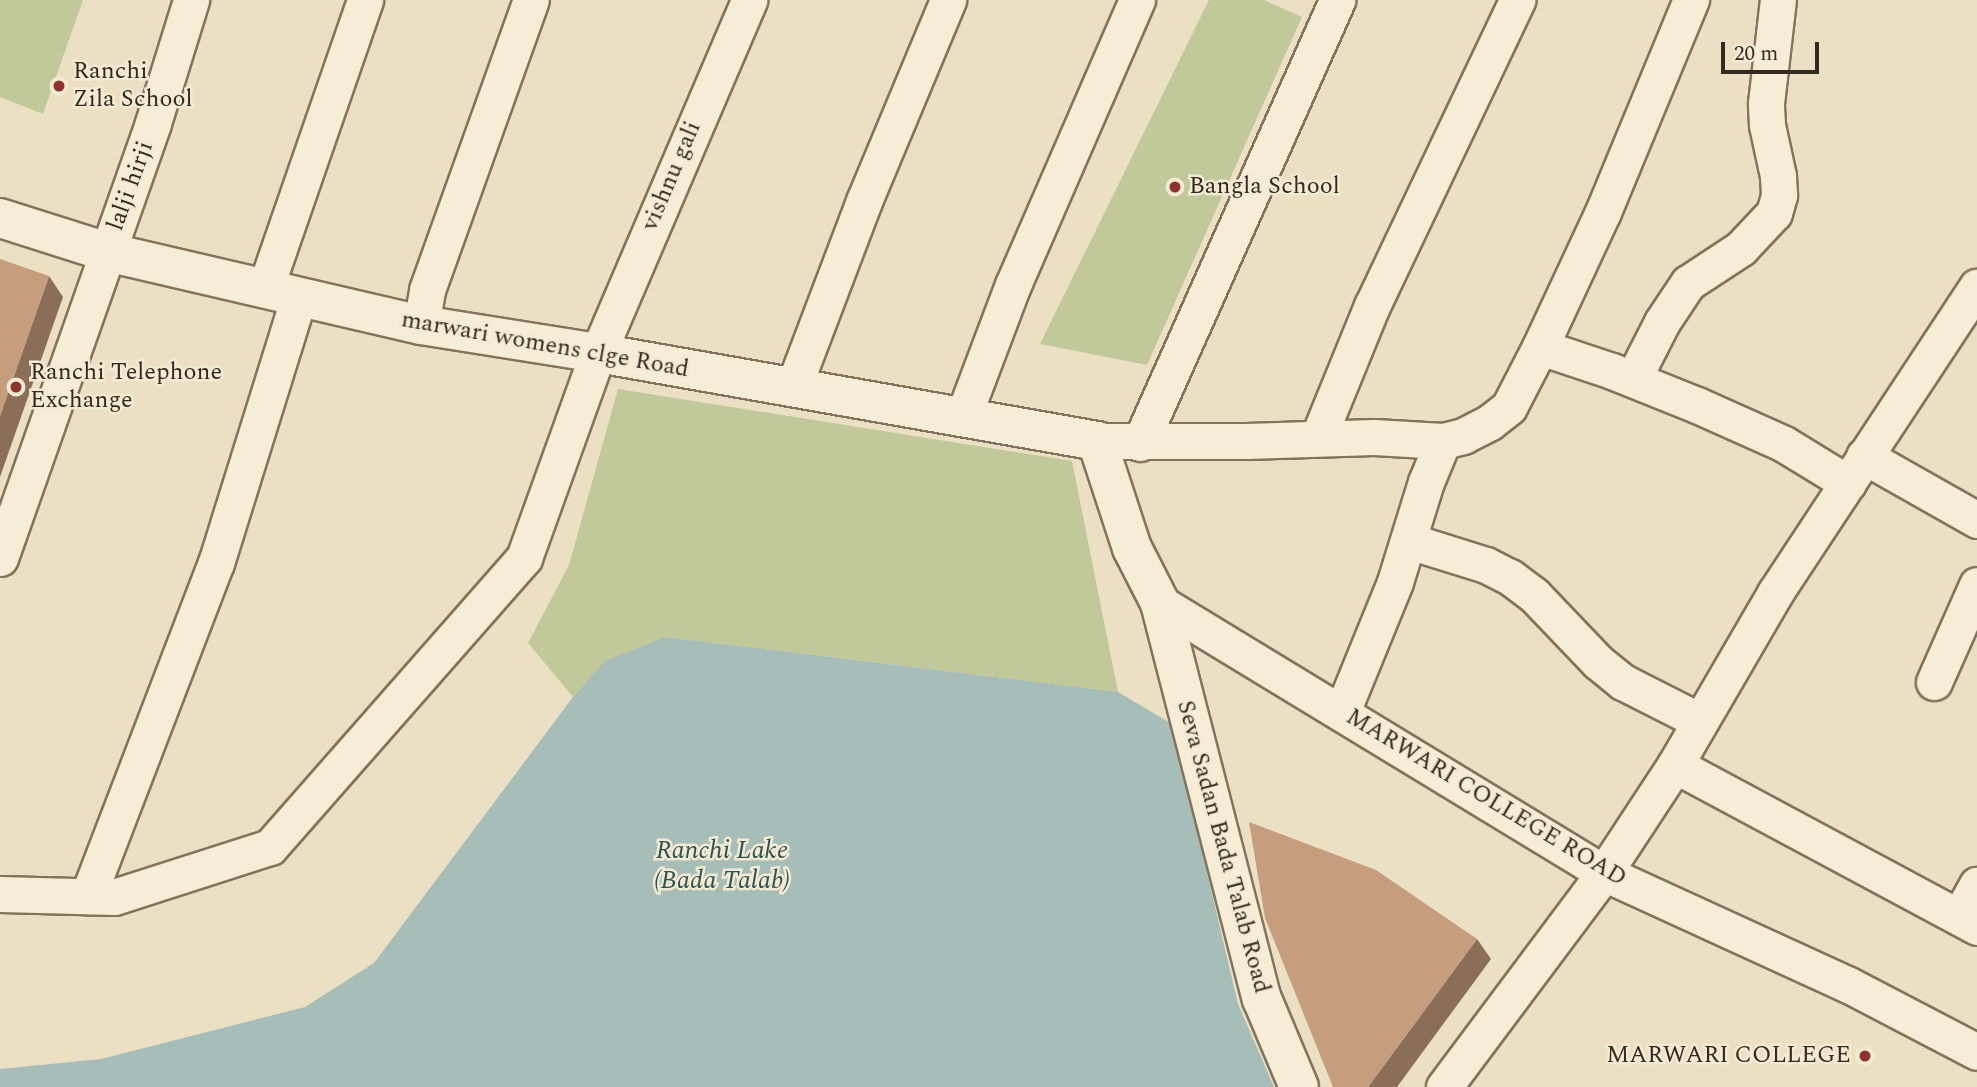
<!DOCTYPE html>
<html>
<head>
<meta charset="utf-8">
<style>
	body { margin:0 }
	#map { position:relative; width:1977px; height:1087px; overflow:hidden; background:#ebe0c4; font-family:Spectral,serif }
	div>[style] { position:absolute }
	.green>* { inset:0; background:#c1c899 }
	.water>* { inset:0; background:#a6beb7 }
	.roads { filter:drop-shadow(2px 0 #84725c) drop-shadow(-2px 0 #84725c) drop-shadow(0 2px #84725c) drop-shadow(0 -2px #84725c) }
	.minor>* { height:35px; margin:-17.5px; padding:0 17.5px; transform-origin:17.5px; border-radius:17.5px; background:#f6edd6 }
	.tertiary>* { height:38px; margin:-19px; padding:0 19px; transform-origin:19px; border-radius:19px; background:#f6edd6 }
	.shaded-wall>* { inset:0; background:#8b6e58 }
	.building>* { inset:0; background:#c69d7d }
	.dots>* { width:19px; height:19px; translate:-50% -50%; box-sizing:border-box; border:4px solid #f3ead3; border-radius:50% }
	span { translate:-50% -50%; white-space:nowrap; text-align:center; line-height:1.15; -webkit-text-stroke:5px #f3ead3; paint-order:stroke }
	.poi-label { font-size:24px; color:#352a1f }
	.left { translate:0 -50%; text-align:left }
	.right { translate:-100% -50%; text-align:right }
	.street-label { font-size:24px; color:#352a1f }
	.water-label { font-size:26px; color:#2f5352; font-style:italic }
	.scale { position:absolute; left:1721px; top:42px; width:98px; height:32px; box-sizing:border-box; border:4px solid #352a1f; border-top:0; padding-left:9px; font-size:21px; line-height:24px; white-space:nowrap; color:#352a1f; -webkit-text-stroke:5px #f3ead3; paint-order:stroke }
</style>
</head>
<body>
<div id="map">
	<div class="green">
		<i style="clip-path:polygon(0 0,83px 0,43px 114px,0 97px)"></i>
		<i style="clip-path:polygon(1209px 0,1264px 0,1302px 17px,1147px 365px,1040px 344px)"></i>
		<i style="clip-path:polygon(618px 389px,1072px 461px,1118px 692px,665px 637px,606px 661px,573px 697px,528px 643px,569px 565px)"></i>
	</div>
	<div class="water">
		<i style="clip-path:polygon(665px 637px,1118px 692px,1172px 724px,1238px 1004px,1274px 1087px,0 1087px,0 1069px,101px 1059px,305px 1007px,374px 963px,573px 697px,605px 661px)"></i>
	</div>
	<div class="roads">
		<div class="minor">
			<i style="left:265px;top:289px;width:306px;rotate:-70.9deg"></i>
			<i style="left:421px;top:325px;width:36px;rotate:-80deg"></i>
			<i style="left:427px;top:290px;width:308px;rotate:-70.3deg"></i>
			<i style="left:1540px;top:347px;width:76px;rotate:18.4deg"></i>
			<i style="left:1612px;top:371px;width:92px;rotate:21.8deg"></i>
			<i style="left:1697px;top:405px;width:95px;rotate:24.1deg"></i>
			<i style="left:1784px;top:444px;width:75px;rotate:31.4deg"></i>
			<i style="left:1633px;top:379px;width:64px;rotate:-63deg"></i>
			<i style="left:1662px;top:322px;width:47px;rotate:-56.3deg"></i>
			<i style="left:1688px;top:283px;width:64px;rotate:-33.4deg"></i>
			<i style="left:1741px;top:248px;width:48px;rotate:-46.7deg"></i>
			<i style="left:1774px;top:213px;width:19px;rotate:-74deg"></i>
			<i style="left:1779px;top:195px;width:19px;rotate:-93deg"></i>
			<i style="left:1778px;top:176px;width:52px;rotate:-102.2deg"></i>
			<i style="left:1767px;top:125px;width:22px;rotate:-93deg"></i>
			<i style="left:1766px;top:103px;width:104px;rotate:-83.4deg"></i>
			<i style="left:793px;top:388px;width:200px;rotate:-69.2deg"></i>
			<i style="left:864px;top:201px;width:218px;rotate:-67.3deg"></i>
			<i style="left:963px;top:417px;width:141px;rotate:-69.3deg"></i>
			<i style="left:1013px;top:285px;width:311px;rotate:-66.5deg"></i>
			<i style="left:1318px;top:438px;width:143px;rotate:-67.8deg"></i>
			<i style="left:1372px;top:306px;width:339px;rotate:-64.6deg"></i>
			<i style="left:1097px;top:441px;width:149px"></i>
			<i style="left:1246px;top:441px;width:128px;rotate:-1.8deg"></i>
			<i style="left:1374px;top:437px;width:69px;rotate:3.3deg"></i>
			<i style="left:1443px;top:441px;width:21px;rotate:-14deg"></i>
			<i style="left:1463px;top:436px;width:30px;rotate:-27deg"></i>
			<i style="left:1490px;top:422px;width:24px;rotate:-38deg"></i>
			<i style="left:1509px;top:407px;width:68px;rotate:-62.7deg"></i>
			<i style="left:1540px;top:347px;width:149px;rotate:-65deg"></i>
			<i style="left:1603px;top:212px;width:230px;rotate:-67.5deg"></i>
			<i style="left:1140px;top:443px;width:485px;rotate:-66deg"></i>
			<i style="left:1864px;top:456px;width:130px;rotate:29.5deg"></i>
			<i style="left:1409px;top:541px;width:81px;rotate:17.3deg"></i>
			<i style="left:1486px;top:565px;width:27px;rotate:27deg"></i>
			<i style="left:1510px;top:577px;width:30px;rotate:37deg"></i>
			<i style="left:1534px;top:595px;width:93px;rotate:46.3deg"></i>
			<i style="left:1598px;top:662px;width:32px;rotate:39deg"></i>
			<i style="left:1623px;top:682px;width:86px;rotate:26.9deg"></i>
			<i style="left:0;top:558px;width:461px;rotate:-70.6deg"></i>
			<i style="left:153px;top:123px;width:129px;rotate:-72.8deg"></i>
			<i style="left:1160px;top:603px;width:520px;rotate:31.3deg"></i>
			<i style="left:1604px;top:873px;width:269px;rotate:24.6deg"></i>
			<i style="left:1849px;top:985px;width:144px;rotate:27.6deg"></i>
			<i style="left:1934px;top:682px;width:106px;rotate:-66.1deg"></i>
			<i style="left:1342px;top:712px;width:140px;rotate:-67.8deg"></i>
			<i style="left:1395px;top:582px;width:105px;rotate:-72.8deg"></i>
			<i style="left:1426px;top:482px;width:44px;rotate:-67.5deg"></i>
			<i style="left:1675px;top:765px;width:343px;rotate:28.2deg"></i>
			<i style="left:0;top:894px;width:114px;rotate:1.5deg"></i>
			<i style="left:114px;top:897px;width:164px;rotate:-17.8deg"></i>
			<i style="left:270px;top:847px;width:385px;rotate:-48.7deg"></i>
			<i style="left:524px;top:558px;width:218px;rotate:-70.2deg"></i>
			<i style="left:598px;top:353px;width:384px;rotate:-66.8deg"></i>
			<i style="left:88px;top:896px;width:357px;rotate:-69deg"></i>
			<i style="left:216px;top:563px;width:279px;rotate:-72.7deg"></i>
			<i style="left:1959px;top:917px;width:37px;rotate:-61deg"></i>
			<i style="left:1444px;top:1087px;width:267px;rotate:-53.2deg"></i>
			<i style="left:1604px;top:873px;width:129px;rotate:-56.7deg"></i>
			<i style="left:1675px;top:765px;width:199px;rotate:-59.8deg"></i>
			<i style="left:1775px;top:593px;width:367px;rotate:-56.6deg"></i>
		</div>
		<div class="tertiary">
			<i style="left:0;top:218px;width:112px;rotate:17.6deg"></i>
			<i style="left:107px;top:252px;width:322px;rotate:13.1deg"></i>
			<i style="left:421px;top:325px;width:179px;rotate:9deg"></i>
			<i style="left:598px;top:353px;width:507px;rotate:10deg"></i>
			<i style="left:1097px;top:441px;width:113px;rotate:71.9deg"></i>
			<i style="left:1132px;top:548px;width:62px;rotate:63deg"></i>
			<i style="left:1160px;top:603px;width:409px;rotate:75.6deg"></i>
			<i style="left:1262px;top:999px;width:95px;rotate:67.2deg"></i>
		</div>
	</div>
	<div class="shaded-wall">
		<i style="clip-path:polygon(49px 276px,63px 297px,0 477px,0 416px)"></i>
		<i style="clip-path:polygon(1477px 939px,1491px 959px,1397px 1087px,1368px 1087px)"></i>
	</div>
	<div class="building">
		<i style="clip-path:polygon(0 259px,49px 276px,0 416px)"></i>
		<i style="clip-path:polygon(1249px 822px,1376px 870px,1477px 939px,1368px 1087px,1333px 1087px,1265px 918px)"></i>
	</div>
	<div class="dots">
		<i style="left:59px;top:86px;background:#8e3230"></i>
		<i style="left:1175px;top:187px;background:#8e3230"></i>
		<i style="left:16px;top:387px;background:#8e3230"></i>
		<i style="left:1865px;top:1056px;background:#8e3230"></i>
	</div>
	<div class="poi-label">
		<span class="left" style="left:73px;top:86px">Ranchi<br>Zila School</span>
		<span class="left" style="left:1189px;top:187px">Bangla School</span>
		<span class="left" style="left:30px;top:387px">Ranchi Telephone<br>Exchange</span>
		<span class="right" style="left:1851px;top:1056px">MARWARI COLLEGE</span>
	</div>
	<div class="street-label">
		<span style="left:672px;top:176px;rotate:-67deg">vishnu gali</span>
		<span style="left:131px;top:186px;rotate:-70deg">lalji hirji</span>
		<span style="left:545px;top:345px;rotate:10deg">marwari womens clge Road</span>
		<span style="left:1486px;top:798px;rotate:31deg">MARWARI COLLEGE ROAD</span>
		<span style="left:1223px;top:847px;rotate:75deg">Seva Sadan Bada Talab Road</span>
	</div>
	<div class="water-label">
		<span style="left:722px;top:866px">Ranchi Lake<br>(Bada Talab)</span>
	</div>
	<div class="scale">20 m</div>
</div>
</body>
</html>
